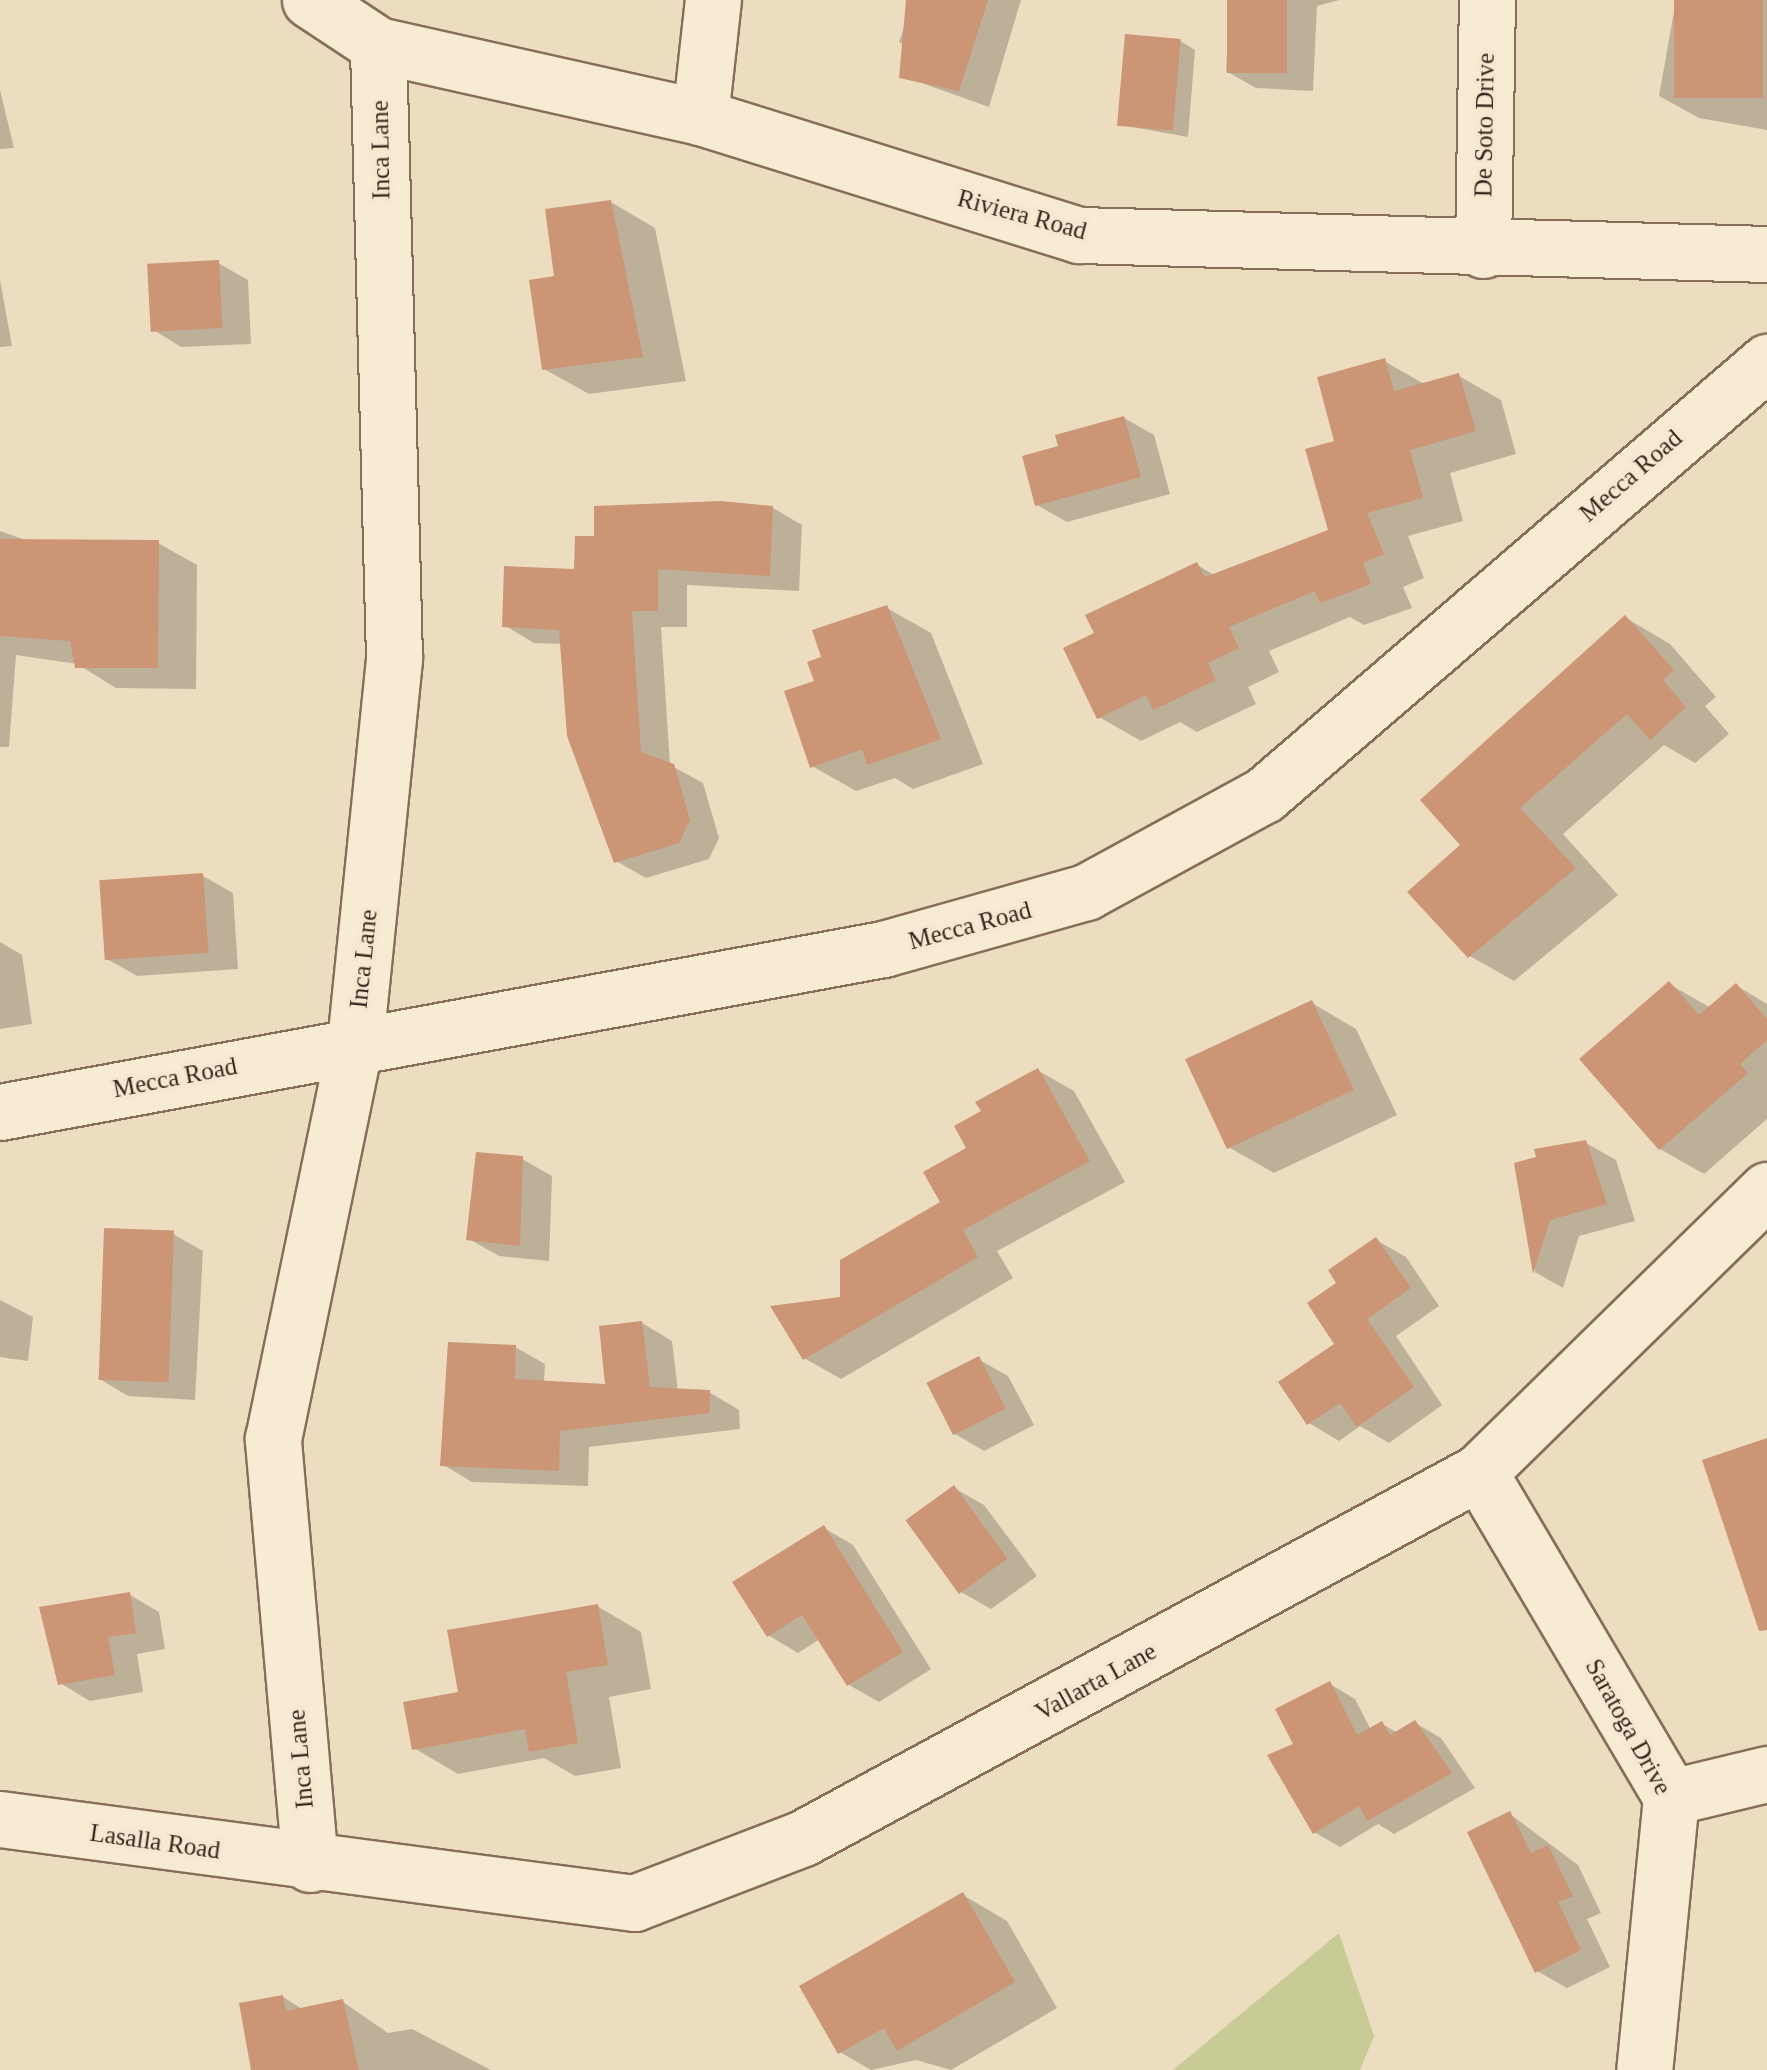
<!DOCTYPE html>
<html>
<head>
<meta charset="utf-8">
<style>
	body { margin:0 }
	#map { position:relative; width:1767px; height:2070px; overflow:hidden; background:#edddc0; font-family:"Times New Roman",serif }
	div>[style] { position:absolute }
	.green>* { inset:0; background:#c8cb95 }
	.shadow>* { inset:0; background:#0003 }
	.building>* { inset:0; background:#cb9576; transform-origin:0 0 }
	.roads { filter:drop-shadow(2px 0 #866e58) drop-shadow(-2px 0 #866e58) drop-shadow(0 2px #866e58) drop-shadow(0 -2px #866e58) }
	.minor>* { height:55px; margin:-27.5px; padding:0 27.5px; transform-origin:27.5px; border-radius:27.5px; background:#f8ebd3 }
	span { translate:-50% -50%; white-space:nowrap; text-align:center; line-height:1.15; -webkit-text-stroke:8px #f5e8d0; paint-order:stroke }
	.street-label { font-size:25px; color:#36271d }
</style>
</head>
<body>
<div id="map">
	<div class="green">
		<i style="clip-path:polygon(1339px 1933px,1374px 2036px,1360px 2070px,1173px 2070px)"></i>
	</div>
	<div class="shadow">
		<i style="clip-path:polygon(914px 0,1021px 0,989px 107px,902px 76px,908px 47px,899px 42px)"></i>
		<i style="clip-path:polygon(1230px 0,1339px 0,1317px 6px,1313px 91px,1256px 88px,1226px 71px)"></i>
		<i style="clip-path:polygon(1676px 0,1767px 0,1767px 130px,1699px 118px,1659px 96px)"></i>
		<i style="clip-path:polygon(1180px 41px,1195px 50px,1188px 137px,1121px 125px)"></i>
		<i style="clip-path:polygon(0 90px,14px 148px,0 149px)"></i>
		<i style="clip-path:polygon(611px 202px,655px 228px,686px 381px,589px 394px,544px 369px,557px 278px)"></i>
		<i style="clip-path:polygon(218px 263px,248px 280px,251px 344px,181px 347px,152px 329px)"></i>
		<i style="clip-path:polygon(0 280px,12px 346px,0 347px)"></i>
		<i style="clip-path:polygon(1384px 361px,1426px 385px,1459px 376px,1501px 400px,1516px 454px,1450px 473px,1463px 521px,1408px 536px,1424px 578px,1403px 587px,1412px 608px,1364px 625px,1350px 617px,1269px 651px,1279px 672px,1248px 687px,1256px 704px,1197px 732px,1180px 722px,1141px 741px,1099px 717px,1097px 634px,1197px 565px,1216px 576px,1331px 531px,1337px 442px)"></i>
		<i style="clip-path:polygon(1124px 418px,1154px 435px,1170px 494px,1067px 522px,1037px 505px,1061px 448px)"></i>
		<i style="clip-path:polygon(773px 508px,802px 525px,799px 591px,687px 585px,687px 627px,661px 627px,670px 765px,703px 783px,719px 838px,709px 859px,646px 878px,616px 861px,562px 644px,534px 643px,504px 625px,577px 572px,597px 538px)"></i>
		<i style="clip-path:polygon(0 531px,31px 542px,158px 543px,197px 565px,196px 689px,116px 688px,77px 664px,16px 655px,9px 747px,0 747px)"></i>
		<i style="clip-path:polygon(887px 608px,931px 633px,983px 764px,913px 789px,895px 778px,856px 791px,812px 766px,817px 682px,825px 658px)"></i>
		<i style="clip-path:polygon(1626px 618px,1670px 644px,1716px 697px,1705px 706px,1729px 734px,1695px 763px,1664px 745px,1563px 834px,1618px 895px,1514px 981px,1470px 956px,1464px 845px)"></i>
		<i style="clip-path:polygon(203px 876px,233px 893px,238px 969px,137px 976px,107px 959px)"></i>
		<i style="clip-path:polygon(0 942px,22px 955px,32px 1024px,0 1029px)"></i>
		<i style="clip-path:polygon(1669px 984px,1711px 1008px,1737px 986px,1767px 1004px,1767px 1119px,1704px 1174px,1660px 1149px)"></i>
		<i style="clip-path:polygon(1312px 1003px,1356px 1029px,1397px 1115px,1274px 1173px,1230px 1148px)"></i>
		<i style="clip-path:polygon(1037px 1070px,1074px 1091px,1125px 1182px,997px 1251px,1013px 1278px,841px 1379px,804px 1358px,843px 1300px,943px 1203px,984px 1112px)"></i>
		<i style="clip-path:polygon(1586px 1143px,1616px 1160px,1635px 1221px,1579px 1236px,1563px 1288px,1535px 1272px,1517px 1165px)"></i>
		<i style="clip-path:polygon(522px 1159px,552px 1176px,549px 1261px,499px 1256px,469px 1239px)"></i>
		<i style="clip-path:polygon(173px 1234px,203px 1251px,195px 1400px,128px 1396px,98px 1378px)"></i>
		<i style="clip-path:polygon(1376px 1240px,1406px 1257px,1439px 1306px,1396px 1336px,1442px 1405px,1389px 1443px,1360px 1426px,1339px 1441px,1309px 1423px,1338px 1344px,1340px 1283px)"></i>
		<i style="clip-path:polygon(0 1300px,33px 1317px,28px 1361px,0 1357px)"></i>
		<i style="clip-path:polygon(642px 1323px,672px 1341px,678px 1391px,709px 1392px,739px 1410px,740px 1429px,589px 1447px,588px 1486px,472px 1482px,442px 1464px,515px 1347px,545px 1364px,544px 1383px,608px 1387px)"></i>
		<i style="clip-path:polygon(978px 1359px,1008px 1376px,1034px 1425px,984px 1451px,955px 1434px)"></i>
		<i style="clip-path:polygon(954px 1488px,984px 1505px,1037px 1576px,991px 1609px,961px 1592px)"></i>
		<i style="clip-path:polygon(824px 1528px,853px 1545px,931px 1669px,879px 1702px,849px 1685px,820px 1639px,798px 1653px,768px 1635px)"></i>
		<i style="clip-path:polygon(130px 1595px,159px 1612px,165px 1649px,137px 1654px,143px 1692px,90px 1701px,60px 1683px)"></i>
		<i style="clip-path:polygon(597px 1606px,641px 1632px,651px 1689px,609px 1697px,621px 1768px,575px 1776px,544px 1758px,458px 1774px,414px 1748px,461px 1694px)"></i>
		<i style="clip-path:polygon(1330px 1684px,1355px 1699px,1371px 1730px,1382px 1724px,1398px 1733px,1415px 1723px,1441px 1738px,1475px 1788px,1394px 1834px,1378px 1824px,1340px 1847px,1314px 1832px,1297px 1746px)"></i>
		<i style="clip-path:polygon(1510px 1814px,1578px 1865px,1601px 1913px,1587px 1919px,1610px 1967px,1567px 1988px,1537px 1971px)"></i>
		<i style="clip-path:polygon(963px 1895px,1007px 1921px,1057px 2008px,951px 2070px,916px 2060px,871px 2070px,840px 2052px)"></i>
		<i style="clip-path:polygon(283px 1997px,304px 2010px,343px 2002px,388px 2033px,412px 2029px,491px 2070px,254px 2070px)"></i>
	</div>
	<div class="building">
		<i style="clip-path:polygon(906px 0,988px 0,959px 91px,899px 78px)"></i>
		<i style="left:1227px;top:0;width:60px;height:73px"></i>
		<i style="left:1674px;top:0;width:89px;height:98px"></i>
		<i style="left:1125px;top:34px;width:56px;height:92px;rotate:5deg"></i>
		<i style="clip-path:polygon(611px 200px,643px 357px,542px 370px,529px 280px,554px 276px,545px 209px)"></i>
		<i style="left:219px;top:260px;width:68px;height:72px;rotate:87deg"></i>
		<i style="clip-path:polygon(1385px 358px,1394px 391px,1459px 373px,1476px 431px,1410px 450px,1423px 498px,1367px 513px,1384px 554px,1363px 563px,1371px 584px,1320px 603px,1315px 591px,1229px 627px,1239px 648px,1208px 663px,1216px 680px,1153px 710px,1146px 695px,1097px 719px,1063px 648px,1094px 633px,1085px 615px,1197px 562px,1205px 577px,1328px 530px,1305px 449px,1334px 441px,1317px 377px)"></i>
		<i style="clip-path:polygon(1124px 416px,1141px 477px,1035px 506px,1022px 456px,1058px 446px,1055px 435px)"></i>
		<i style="clip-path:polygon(721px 501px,773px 506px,770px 576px,658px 569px,658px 611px,632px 611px,641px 752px,674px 764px,690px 820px,679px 843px,614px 863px,567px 736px,559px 630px,502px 627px,504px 566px,574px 569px,575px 536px,594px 536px,594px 506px)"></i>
		<i style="clip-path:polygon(0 539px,159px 540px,158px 668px,75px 668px,70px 641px,0 636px)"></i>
		<i style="clip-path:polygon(887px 605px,941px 739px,867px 765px,862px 749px,810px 768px,784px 691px,814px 681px,807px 662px,821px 657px,812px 630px)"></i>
		<i style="clip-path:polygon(1625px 615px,1674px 670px,1663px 680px,1686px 707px,1650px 740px,1627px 714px,1520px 808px,1576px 868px,1468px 958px,1407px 892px,1460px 845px,1420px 800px)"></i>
		<i style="left:203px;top:873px;width:80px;height:104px;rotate:86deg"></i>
		<i style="clip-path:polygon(1669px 981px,1699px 1015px,1736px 983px,1767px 1019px,1767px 1040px,1740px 1064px,1748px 1073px,1659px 1150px,1579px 1059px)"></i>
		<i style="left:1312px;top:1000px;width:99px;height:140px;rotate:65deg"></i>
		<i style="clip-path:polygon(1038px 1068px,1090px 1161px,963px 1230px,978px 1257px,803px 1360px,770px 1306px,840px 1297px,840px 1260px,940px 1202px,923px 1172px,966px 1148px,954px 1126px,981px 1111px,975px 1102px)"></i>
		<i style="clip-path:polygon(1586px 1140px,1607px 1204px,1550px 1220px,1533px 1274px,1514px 1163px,1536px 1157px,1534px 1149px)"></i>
		<i style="clip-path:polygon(476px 1152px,523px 1156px,520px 1246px,466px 1240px)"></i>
		<i style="left:104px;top:1228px;width:70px;height:152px;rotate:2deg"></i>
		<i style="clip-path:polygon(1376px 1237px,1411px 1288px,1367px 1319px,1414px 1387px,1357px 1427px,1340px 1403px,1307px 1425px,1278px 1382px,1334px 1344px,1307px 1303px,1336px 1283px,1328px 1270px)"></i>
		<i style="clip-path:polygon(642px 1321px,650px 1387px,710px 1390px,710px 1413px,560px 1431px,559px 1471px,440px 1466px,448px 1342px,516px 1345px,515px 1379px,605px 1384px,599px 1326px)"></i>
		<i style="left:979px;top:1356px;width:59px;height:59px;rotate:63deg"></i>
		<i style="clip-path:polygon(1767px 1438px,1767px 1630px,1759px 1631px,1702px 1460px)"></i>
		<i style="left:954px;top:1485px;width:91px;height:60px;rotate:54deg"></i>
		<i style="clip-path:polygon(824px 1525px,903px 1652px,847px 1686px,802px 1615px,767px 1637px,732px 1582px)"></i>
		<i style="clip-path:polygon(130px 1592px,136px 1633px,108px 1637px,115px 1675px,58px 1685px,39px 1607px)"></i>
		<i style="clip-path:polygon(598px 1604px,608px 1665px,566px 1672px,578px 1743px,529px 1752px,525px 1729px,412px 1750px,403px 1702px,458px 1692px,447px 1630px)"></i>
		<i style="clip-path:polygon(1330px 1681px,1357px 1735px,1382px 1721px,1390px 1735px,1415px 1720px,1452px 1773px,1367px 1821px,1359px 1806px,1313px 1834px,1267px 1755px,1293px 1744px,1275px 1709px)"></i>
		<i style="clip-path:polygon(1510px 1811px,1531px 1853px,1548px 1845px,1573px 1896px,1558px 1902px,1581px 1950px,1535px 1973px,1467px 1832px)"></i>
		<i style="clip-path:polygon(963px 1892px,1015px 1982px,897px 2051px,884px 2028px,838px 2054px,799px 1986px)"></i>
		<i style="clip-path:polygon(283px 1995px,286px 2011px,343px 1999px,359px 2070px,251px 2070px,239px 2003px)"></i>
	</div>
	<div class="roads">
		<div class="minor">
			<i style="left:310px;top:0;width:82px;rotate:33.5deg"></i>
			<i style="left:378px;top:45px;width:330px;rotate:12.6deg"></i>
			<i style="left:700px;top:117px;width:397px;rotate:17.3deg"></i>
			<i style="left:1079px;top:235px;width:688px;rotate:1.58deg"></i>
			<i style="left:700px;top:117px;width:118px;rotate:-83.7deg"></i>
			<i style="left:1483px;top:250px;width:250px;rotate:-89.1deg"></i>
			<i style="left:0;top:1112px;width:898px;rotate:-10.46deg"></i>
			<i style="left:883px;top:949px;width:211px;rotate:-15.7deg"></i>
			<i style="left:1086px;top:892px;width:203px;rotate:-28.6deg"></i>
			<i style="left:1264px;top:795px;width:664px;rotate:-40.72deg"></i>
			<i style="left:1479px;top:1472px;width:377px;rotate:59.4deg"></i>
			<i style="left:1671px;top:1797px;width:274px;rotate:95.6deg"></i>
			<i style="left:1671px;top:1797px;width:99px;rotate:-13.5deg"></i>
			<i style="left:0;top:1819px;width:640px;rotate:7.55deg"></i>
			<i style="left:634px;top:1903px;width:181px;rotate:-21deg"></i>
			<i style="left:803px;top:1838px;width:769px;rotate:-28.43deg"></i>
			<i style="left:1479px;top:1472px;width:403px;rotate:-44.4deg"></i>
			<i style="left:310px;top:1864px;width:427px;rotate:-95deg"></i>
			<i style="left:273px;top:1439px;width:404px;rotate:-78.3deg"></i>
			<i style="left:355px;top:1043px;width:387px;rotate:-84.2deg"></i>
			<i style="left:394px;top:658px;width:613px;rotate:-91.5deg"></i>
		</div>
	</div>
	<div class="street-label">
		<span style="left:1485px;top:125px;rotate:-89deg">De Soto Drive</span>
		<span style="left:381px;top:150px;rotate:-91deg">Inca Lane</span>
		<span style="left:1022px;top:215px;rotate:15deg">Riviera Road</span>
		<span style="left:1631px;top:476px;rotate:-41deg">Mecca Road</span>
		<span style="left:970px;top:926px;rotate:-15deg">Mecca Road</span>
		<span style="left:364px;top:959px;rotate:-84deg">Inca Lane</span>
		<span style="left:175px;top:1078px;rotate:-11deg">Mecca Road</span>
		<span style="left:1096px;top:1682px;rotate:-29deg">Vallarta Lane</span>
		<span style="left:1628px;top:1727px;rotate:61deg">Saratoga Drive</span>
		<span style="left:301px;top:1759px;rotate:-95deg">Inca Lane</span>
		<span style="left:155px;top:1842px;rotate:8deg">Lasalla Road</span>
	</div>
</div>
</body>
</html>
